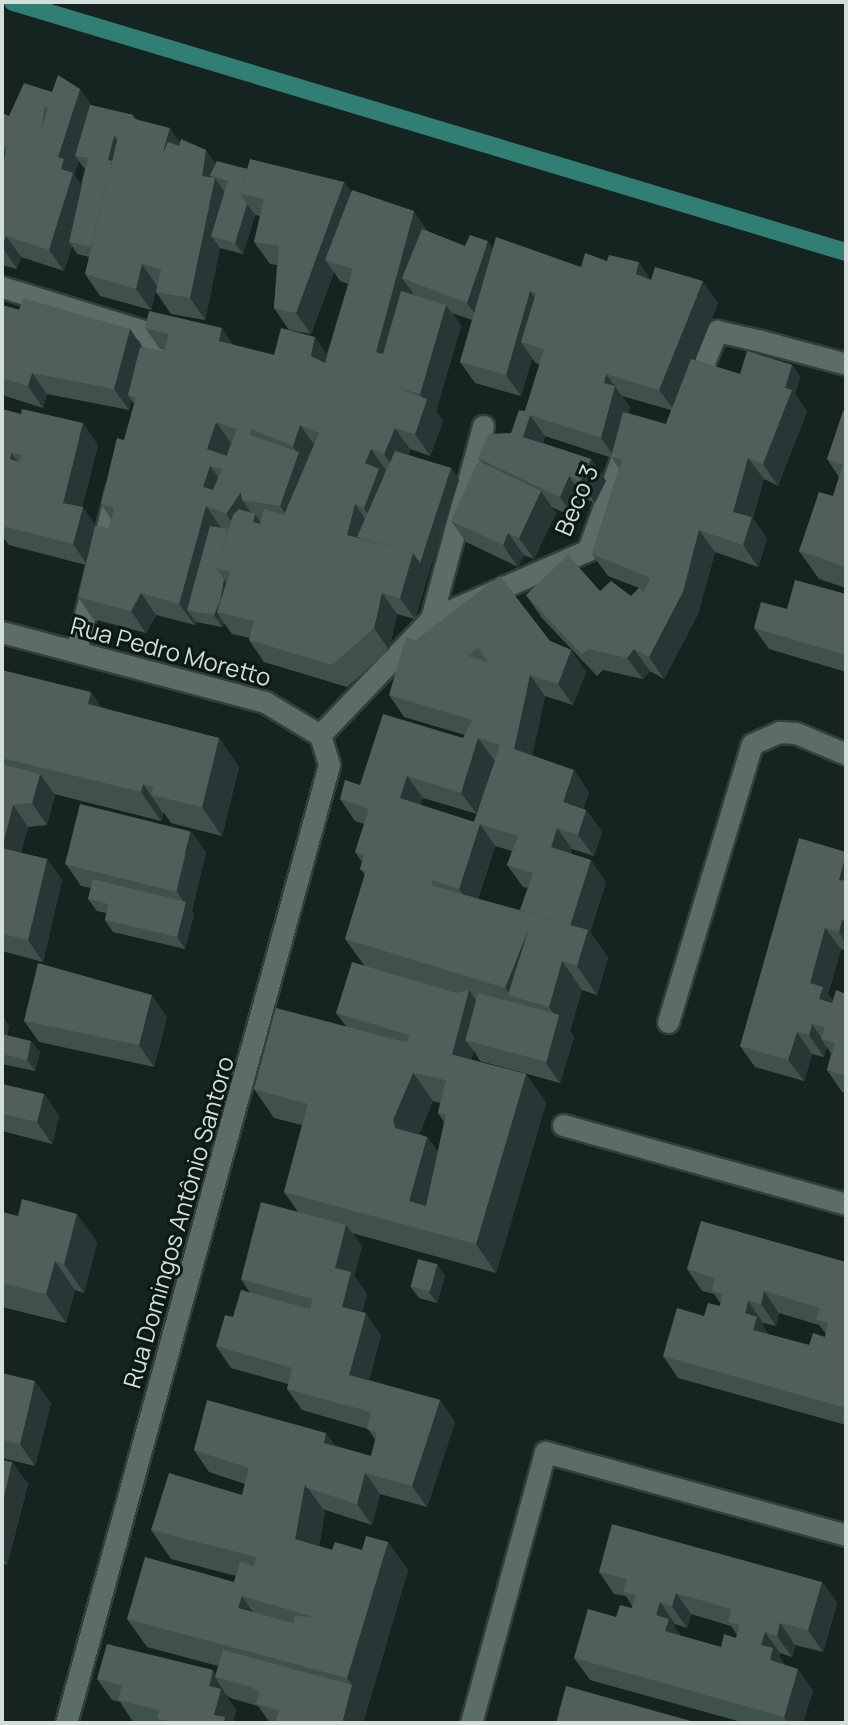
<!DOCTYPE html>
<html>
<head>
<meta charset="utf-8">
<style>
	body { margin:0 }
	#map { position:relative; width:848px; height:1725px; overflow:hidden; background:#152321; font-family:Manrope,sans-serif }
	div>[style] { position:absolute }
	.stream>* { height:18px; margin:-9px; padding:0 9px; transform-origin:9px; border-radius:9px; background:#317e73 }
	.roads { filter:drop-shadow(2px 0 #343f3c) drop-shadow(-2px 0 #343f3c) drop-shadow(0 2px #343f3c) drop-shadow(0 -2px #343f3c) }
	.lane>* { height:21px; margin:-10.5px; padding:0 10.5px; transform-origin:10.5px; border-radius:10.5px; background:#5b6c69 }
	.street>* { height:21px; margin:-10.5px; padding:0 10.5px; transform-origin:10.5px; border-radius:10.5px; background:#5b6c69 }
	.wall>* { inset:0; background:#40504d }
	.shaded-wall>* { inset:0; background:#283735 }
	.building>* { inset:0; background:#505f5c; transform-origin:0 0 }
	span { translate:-50% -50%; white-space:nowrap; text-align:center; line-height:1.15; -webkit-text-stroke:6px #0b1a17; paint-order:stroke }
	.street-label { font-size:24px; color:#d4dedb }
	.frame { position:absolute; inset:0; border:4px solid #d4dedb; pointer-events:none }
</style>
</head>
<body>
<div id="map">
	<div class="stream">
		<i style="left:13px;top:2px;width:870px;rotate:16.71deg"></i>
	</div>
	<div class="roads">
		<div class="lane">
			<i style="left:2px;top:287px;width:152px;rotate:17.2deg"></i>
			<i style="left:147px;top:332px;width:16px;rotate:68deg"></i>
			<i style="left:153px;top:347px;width:29px;rotate:104deg"></i>
			<i style="left:694px;top:387px;width:61px;rotate:-67.7deg"></i>
			<i style="left:717px;top:331px;width:41px;rotate:12.7deg"></i>
			<i style="left:431px;top:619px;width:200px;rotate:-74.9deg"></i>
			<i style="left:76px;top:651px;width:165px;rotate:-76deg"></i>
			<i style="left:320px;top:735px;width:161px;rotate:-46.3deg"></i>
			<i style="left:431px;top:619px;width:171px;rotate:-23.7deg"></i>
			<i style="left:588px;top:550px;width:117px;rotate:-70deg"></i>
			<i style="left:668px;top:1022px;width:290px;rotate:-73.2deg"></i>
			<i style="left:752px;top:744px;width:30px;rotate:-24deg"></i>
			<i style="left:779px;top:732px;width:17px;rotate:3deg"></i>
			<i style="left:796px;top:733px;width:54px;rotate:22.8deg"></i>
			<i style="left:471px;top:1723px;width:281px;rotate:-74.7deg"></i>
			<i style="left:545px;top:1452px;width:312px;rotate:15.4deg"></i>
		</div>
		<div class="street">
			<i style="left:757px;top:340px;width:92px;rotate:15.1deg"></i>
			<i style="left:2px;top:632px;width:272px;rotate:14.9deg"></i>
			<i style="left:265px;top:702px;width:64px;rotate:31deg"></i>
			<i style="left:320px;top:735px;width:31px;rotate:73deg"></i>
			<i style="left:329px;top:765px;width:993px;rotate:105.35deg"></i>
			<i style="left:563px;top:1125px;width:294px;rotate:15.6deg"></i>
		</div>
	</div>
	<div class="wall">
		<i style="clip-path:polygon(evenodd,80px 89px,91px 105px,133px 115px,136px 119px,216px 164px,344px 182px,351px 192px,414px 211px,427px 231px,465px 246px,493px 248px,581px 267px,651px 280px,718px 303px,695px 360px,740px 374px,792px 365px,800px 377px,795px 394px,807px 411px,778px 486px,764px 479px,753px 518px,767px 539px,758px 567px,715px 552px,698px 614px,664px 679px,650px 671px,643px 679px,603px 670px,597px 676px,541px 617px,526px 595px,600px 591px,631px 596px,639px 588px,608px 576px,592px 554px,619px 469px,612px 458px,545px 436px,543px 443px,591px 459px,606px 481px,595px 503px,584px 498px,575px 518px,552px 507px,556px 513px,534px 559px,524px 555px,518px 567px,466px 542px,451px 521px,481px 462px,478px 458px,511px 433px,525px 411px,540px 365px,536px 363px,532px 358px,521px 396px,475px 383px,460px 362px,472px 320px,452px 313px,461px 326px,436px 411px,443px 421px,430px 456px,410px 449px,408px 455px,451px 468px,459px 480px,428px 575px,415px 619px,397px 614px,389px 650px,347px 687px,264px 662px,249px 640px,250px 638px,232px 634px,224px 623px,222px 627px,196px 622px,195px 625px,156px 615px,146px 633px,93px 619px,78px 597px,86px 565px,9px 545px,2px 536px,2px 409px,98px 445px,82px 507px,96px 526px,109px 529px,111px 519px,101px 504px,124px 440px,134px 404px,131px 400px,129px 410px,47px 394px,43px 408px,2px 395px,2px 305px,19px 310px,130px 329px,142px 347px,164px 352px,164px 350px,160px 349px,145px 328px,234px 345px,274px 355px,327px 354px,348px 284px,340px 281px,334px 272px,311px 334px,289px 330px,274px 308px,277px 265px,270px 264px,254px 242px,260px 216px,255px 215px,243px 254px,220px 248px,205px 320px,171px 314px,156px 292px,157px 286px,151px 310px,100px 296px,85px 274px,89px 257px,77px 254px,72px 246px,64px 271px,21px 257px,17px 269px,2px 265px,2px 113px,9px 116px,52px 92px,80px 89px,79px 161px,83px 167px,85px 168px,81px 185px,74px 174px,79px 161px,80px 89px,622px 396px,671px 410px,666px 424px,628px 413px,630px 407px,622px 396px)"></i>
		<i style="clip-path:polygon(846px 412px,846px 588px,819px 579px,799px 551px,833px 496px,839px 477px,827px 459px)"></i>
		<i style="clip-path:polygon(846px 594px,846px 672px,769px 649px,754px 628px)"></i>
		<i style="clip-path:polygon(evenodd,416px 640px,550px 641px,571px 650px,586px 672px,573px 705px,545px 696px,532px 756px,589px 792px,583px 809px,586px 810px,602px 832px,594px 856px,572px 849px,571px 854px,606px 882px,590px 932px,608px 958px,597px 995px,582px 990px,570px 1031px,574px 1037px,560px 1083px,480px 1061px,474px 1051px,471px 1060px,526px 1074px,546px 1103px,496px 1273px,352px 1233px,362px 1246px,354px 1276px,367px 1294px,362px 1312px,381px 1335px,369px 1380px,440px 1400px,455px 1422px,427px 1507px,380px 1494px,372px 1525px,322px 1509px,325px 1512px,319px 1546px,332px 1550px,362px 1550px,388px 1542px,408px 1570px,363px 1723px,270px 1723px,258px 1706px,230px 1698px,227px 1695px,227px 1697px,236px 1710px,233px 1723px,140px 1723px,133px 1722px,120px 1702px,112px 1700px,97px 1679px,216px 1674px,218px 1666px,147px 1647px,127px 1619px,234px 1582px,236px 1576px,171px 1559px,151px 1530px,242px 1495px,245px 1484px,209px 1472px,194px 1450px,336px 1446px,371px 1456px,375px 1440px,368px 1429px,302px 1410px,287px 1389px,288px 1384px,231px 1368px,216px 1346px,233px 1317px,250px 1293px,241px 1279px,298px 1212px,284px 1192px,302px 1125px,274px 1118px,254px 1089px,346px 1026px,336px 1013px,364px 965px,345px 939px,365px 875px,360px 869px,362px 862px,355px 852px,364px 824px,355px 821px,340px 799px,360px 785px,463px 738px,465px 735px,404px 717px,389px 695px,416px 640px,494px 760px,495px 760px,474px 822px,420px 805px,423px 798px,477px 814px,494px 760px,416px 640px,495px 846px,512px 851px,507px 865px,523px 887px,528px 888px,520px 910px,478px 899px,495px 846px,416px 640px,433px 1101px,440px 1103px,438px 1113px,444px 1122px,438px 1152px,427px 1137px,419px 1134px,433px 1101px)"></i>
		<i style="clip-path:polygon(2px 670px,102px 708px,219px 738px,239px 767px,222px 836px,171px 823px,164px 813px,163px 813px,161px 821px,54px 794px,55px 795px,47px 825px,28px 827px,21px 853px,47px 859px,62px 880px,43px 962px,2px 951px,2px 953px)"></i>
		<i style="clip-path:polygon(206px 852px,192px 911px,194px 914px,185px 949px,113px 932px,105px 920px,106px 913px,97px 911px,88px 899px,91px 888px,81px 886px,66px 864px)"></i>
		<i style="clip-path:polygon(846px 852px,846px 951px,841px 949px,828px 994px,833px 1001px,846px 994px,846px 1093px,842px 1092px,827px 1070px,831px 1054px,827px 1047px,824px 1057px,812px 1054px,804px 1081px,755px 1067px,740px 1046px)"></i>
		<i style="clip-path:polygon(2px 1015px,9px 1026px,7px 1035px,40px 1052px,35px 1071px,2px 1064px)"></i>
		<i style="clip-path:polygon(167px 1017px,154px 1067px,39px 1042px,24px 1021px)"></i>
		<i style="clip-path:polygon(2px 1084px,44px 1094px,59px 1116px,52px 1144px,2px 1131px)"></i>
		<i style="clip-path:polygon(2px 1212px,97px 1242px,84px 1293px,75px 1290px,66px 1323px,2px 1307px)"></i>
		<i style="clip-path:polygon(evenodd,846px 1262px,846px 1425px,678px 1378px,663px 1356px,704px 1316px,720px 1306px,721px 1304px,714px 1294px,702px 1291px,687px 1269px,846px 1262px,779px 1313px,819px 1325px,826px 1334px,825px 1337px,809px 1345px,768px 1334px,763px 1326px,763px 1323px,776px 1326px,779px 1313px)"></i>
		<i style="clip-path:polygon(437px 1264px,445px 1276px,437px 1303px,419px 1298px,410px 1286px)"></i>
		<i style="clip-path:polygon(2px 1373px,51px 1403px,35px 1466px,2px 1458px)"></i>
		<i style="clip-path:polygon(2px 1460px,12px 1462px,28px 1484px,7px 1565px,2px 1563px)"></i>
		<i style="clip-path:polygon(evenodd,599px 1572px,822px 1582px,837px 1603px,823px 1652px,795px 1645px,792px 1657px,780px 1653px,779px 1656px,785px 1665px,813px 1690px,803px 1723px,745px 1723px,590px 1680px,574px 1658px,616px 1617px,632px 1608px,632px 1606px,626px 1596px,614px 1594px,599px 1572px,691px 1614px,731px 1626px,737px 1635px,736px 1638px,721px 1647px,681px 1636px,674px 1627px,675px 1624px,687px 1628px,691px 1614px)"></i>
	</div>
	<div class="shaded-wall">
		<i style="clip-path:polygon(80px 89px,95px 111px,75px 156px,79px 161px,74px 174px,88px 194px,69px 242px,72px 246px,64px 271px,49px 250px,61px 169px,58px 157px)"></i>
		<i style="clip-path:polygon(170px 128px,185px 150px,162px 155px)"></i>
		<i style="clip-path:polygon(114px 136px,122px 148px,116px 171px,108px 160px)"></i>
		<i style="clip-path:polygon(2px 147px,15px 166px,2px 204px)"></i>
		<i style="clip-path:polygon(206px 150px,221px 171px,210px 175px,214px 182px,215px 178px,230px 200px,211px 236px,220px 248px,205px 320px,190px 298px,202px 176px)"></i>
		<i style="clip-path:polygon(344px 182px,359px 203px,325px 260px,334px 272px,311px 334px,296px 313px)"></i>
		<i style="clip-path:polygon(247px 204px,255px 215px,243px 254px,235px 243px)"></i>
		<i style="clip-path:polygon(414px 211px,429px 233px,402px 278px,413px 293px,392px 374px,376px 352px)"></i>
		<i style="clip-path:polygon(6px 236px,21px 257px,17px 269px,2px 247px)"></i>
		<i style="clip-path:polygon(488px 241px,503px 263px,482px 324px,467px 303px)"></i>
		<i style="clip-path:polygon(639px 262px,654px 284px,636px 274px)"></i>
		<i style="clip-path:polygon(142px 264px,157px 286px,151px 310px,136px 289px)"></i>
		<i style="clip-path:polygon(703px 281px,718px 303px,675px 411px,659px 390px)"></i>
		<i style="clip-path:polygon(530px 291px,545px 313px,521px 342px,532px 358px,521px 396px,506px 375px)"></i>
		<i style="clip-path:polygon(446px 305px,461px 326px,436px 411px,443px 421px,430px 456px,415px 434px,426px 403px,420px 394px)"></i>
		<i style="clip-path:polygon(222px 328px,237px 350px,219px 341px)"></i>
		<i style="clip-path:polygon(130px 329px,145px 351px,128px 395px,131px 400px,129px 410px,114px 389px)"></i>
		<i style="clip-path:polygon(315px 337px,330px 359px,326px 378px,311px 356px)"></i>
		<i style="clip-path:polygon(792px 365px,800px 377px,795px 394px,807px 411px,778px 486px,763px 464px)"></i>
		<i style="clip-path:polygon(32px 373px,47px 394px,43px 408px,28px 386px)"></i>
		<i style="clip-path:polygon(606px 374px,630px 407px,616px 459px,601px 438px,604px 383px)"></i>
		<i style="clip-path:polygon(530px 415px,545px 436px,538px 458px,523px 437px)"></i>
		<i style="clip-path:polygon(216px 422px,231px 443px,222px 469px,207px 449px)"></i>
		<i style="clip-path:polygon(83px 423px,98px 445px,78px 524px,63px 503px)"></i>
		<i style="clip-path:polygon(300px 425px,315px 446px,295px 528px,280px 506px,298px 454px,293px 446px)"></i>
		<i style="clip-path:polygon(395px 428px,410px 449px,399px 476px,384px 454px)"></i>
		<i style="clip-path:polygon(371px 449px,386px 470px,384px 475px,379px 530px,364px 508px,365px 463px)"></i>
		<i style="clip-path:polygon(11px 453px,27px 474px,10px 459px)"></i>
		<i style="clip-path:polygon(748px 458px,764px 479px,753px 518px,767px 539px,758px 567px,743px 545px,733px 512px)"></i>
		<i style="clip-path:polygon(591px 459px,606px 481px,595px 503px,580px 482px)"></i>
		<i style="clip-path:polygon(210px 466px,225px 487px,218px 508px,203px 487px)"></i>
		<i style="clip-path:polygon(451px 468px,459px 480px,428px 575px,415px 619px,400px 598px,413px 553px)"></i>
		<i style="clip-path:polygon(569px 476px,584px 498px,575px 518px,560px 497px)"></i>
		<i style="clip-path:polygon(541px 491px,556px 513px,534px 559px,519px 538px)"></i>
		<i style="clip-path:polygon(241px 492px,242px 500px,254px 517px,241px 535px,226px 514px)"></i>
		<i style="clip-path:polygon(355px 504px,370px 526px,354px 544px,347px 535px)"></i>
		<i style="clip-path:polygon(206px 506px,221px 528px,187px 610px,196px 622px,195px 625px,179px 604px)"></i>
		<i style="clip-path:polygon(83px 507px,98px 529px,88px 566px,73px 544px)"></i>
		<i style="clip-path:polygon(255px 514px,270px 536px,253px 522px)"></i>
		<i style="clip-path:polygon(699px 530px,715px 552px,698px 614px,664px 679px,649px 657px)"></i>
		<i style="clip-path:polygon(508px 533px,524px 555px,518px 567px,503px 545px)"></i>
		<i style="clip-path:polygon(224px 579px,231px 589px,217px 612px,224px 623px,222px 627px,214px 615px)"></i>
		<i style="clip-path:polygon(141px 593px,156px 615px,146px 633px,131px 611px)"></i>
		<i style="clip-path:polygon(382px 593px,397px 614px,389px 650px,374px 628px)"></i>
		<i style="clip-path:polygon(634px 649px,650px 671px,643px 679px,627px 658px)"></i>
		<i style="clip-path:polygon(571px 650px,586px 672px,573px 705px,558px 684px)"></i>
		<i style="clip-path:polygon(530px 675px,545px 696px,529px 771px,514px 749px)"></i>
		<i style="clip-path:polygon(91px 692px,111px 721px,88px 704px)"></i>
		<i style="clip-path:polygon(219px 738px,239px 767px,222px 836px,202px 807px)"></i>
		<i style="clip-path:polygon(478px 738px,494px 760px,477px 814px,461px 793px)"></i>
		<i style="clip-path:polygon(574px 770px,589px 792px,578px 824px,563px 802px)"></i>
		<i style="clip-path:polygon(40px 774px,55px 795px,47px 825px,32px 803px)"></i>
		<i style="clip-path:polygon(407px 776px,423px 798px,415px 820px,400px 798px)"></i>
		<i style="clip-path:polygon(143px 784px,163px 813px,161px 821px,141px 792px)"></i>
		<i style="clip-path:polygon(13px 805px,28px 827px,17px 870px,2px 848px)"></i>
		<i style="clip-path:polygon(586px 810px,602px 832px,594px 856px,578px 835px)"></i>
		<i style="clip-path:polygon(480px 824px,495px 846px,474px 910px,459px 889px)"></i>
		<i style="clip-path:polygon(557px 828px,572px 849px,566px 869px,551px 847px)"></i>
		<i style="clip-path:polygon(191px 831px,206px 852px,192px 911px,194px 914px,185px 949px,177px 937px,185px 904px,177px 891px)"></i>
		<i style="clip-path:polygon(846px 854px,846px 889px,839px 880px)"></i>
		<i style="clip-path:polygon(47px 859px,62px 880px,43px 962px,28px 940px)"></i>
		<i style="clip-path:polygon(591px 860px,606px 882px,590px 932px,608px 958px,597px 995px,577px 966px,569px 930px)"></i>
		<i style="clip-path:polygon(842px 919px,846px 926px,846px 943px,839px 932px)"></i>
		<i style="clip-path:polygon(529px 928px,511px 996px,505px 988px)"></i>
		<i style="clip-path:polygon(825px 928px,841px 949px,828px 994px,838px 1009px,819px 999px,810px 983px)"></i>
		<i style="clip-path:polygon(562px 961px,582px 990px,570px 1031px,574px 1037px,560px 1083px,545px 1062px,558px 1020px,549px 1007px)"></i>
		<i style="clip-path:polygon(469px 990px,484px 1012px,465px 1040px,474px 1051px,465px 1082px,450px 1060px)"></i>
		<i style="clip-path:polygon(152px 995px,167px 1017px,154px 1067px,139px 1045px)"></i>
		<i style="clip-path:polygon(2px 1015px,9px 1026px,4px 1044px,2px 1040px)"></i>
		<i style="clip-path:polygon(812px 1024px,823px 1040px,821px 1039px,827px 1047px,824px 1057px,809px 1035px)"></i>
		<i style="clip-path:polygon(797px 1032px,812px 1054px,804px 1081px,788px 1060px)"></i>
		<i style="clip-path:polygon(31px 1041px,40px 1052px,35px 1071px,27px 1060px)"></i>
		<i style="clip-path:polygon(413px 1073px,433px 1101px,413px 1148px,395px 1128px,393px 1120px)"></i>
		<i style="clip-path:polygon(526px 1074px,546px 1103px,496px 1273px,476px 1244px)"></i>
		<i style="clip-path:polygon(44px 1094px,59px 1116px,52px 1144px,37px 1122px)"></i>
		<i style="clip-path:polygon(427px 1137px,447px 1165px,429px 1229px,409px 1201px)"></i>
		<i style="clip-path:polygon(77px 1214px,97px 1242px,84px 1293px,64px 1264px)"></i>
		<i style="clip-path:polygon(346px 1225px,362px 1246px,354px 1276px,367px 1294px,357px 1329px,342px 1307px,335px 1268px)"></i>
		<i style="clip-path:polygon(55px 1261px,75px 1290px,66px 1323px,46px 1294px)"></i>
		<i style="clip-path:polygon(437px 1264px,445px 1276px,437px 1303px,428px 1291px)"></i>
		<i style="clip-path:polygon(764px 1291px,779px 1313px,776px 1326px,761px 1304px)"></i>
		<i style="clip-path:polygon(748px 1301px,763px 1323px,763px 1326px,772px 1339px,753px 1330px,745px 1313px)"></i>
		<i style="clip-path:polygon(366px 1313px,381px 1335px,365px 1396px,349px 1375px)"></i>
		<i style="clip-path:polygon(35px 1381px,51px 1403px,35px 1466px,20px 1444px)"></i>
		<i style="clip-path:polygon(440px 1400px,455px 1422px,427px 1507px,412px 1486px)"></i>
		<i style="clip-path:polygon(326px 1433px,342px 1454px,324px 1443px)"></i>
		<i style="clip-path:polygon(12px 1462px,28px 1484px,7px 1565px,2px 1557px,2px 1505px)"></i>
		<i style="clip-path:polygon(365px 1473px,380px 1494px,372px 1525px,357px 1504px)"></i>
		<i style="clip-path:polygon(305px 1484px,325px 1512px,315px 1567px,295px 1539px)"></i>
		<i style="clip-path:polygon(388px 1542px,408px 1570px,363px 1723px,342px 1723px,352px 1685px,347px 1678px)"></i>
		<i style="clip-path:polygon(822px 1582px,837px 1603px,823px 1652px,808px 1630px)"></i>
		<i style="clip-path:polygon(676px 1593px,691px 1614px,687px 1628px,672px 1606px)"></i>
		<i style="clip-path:polygon(242px 1596px,262px 1625px,238px 1608px)"></i>
		<i style="clip-path:polygon(660px 1602px,675px 1624px,674px 1627px,684px 1640px,665px 1631px,656px 1615px)"></i>
		<i style="clip-path:polygon(780px 1623px,795px 1645px,792px 1657px,777px 1636px)"></i>
		<i style="clip-path:polygon(765px 1632px,780px 1653px,779px 1656px,788px 1669px,770px 1660px,761px 1645px)"></i>
		<i style="clip-path:polygon(798px 1669px,813px 1690px,803px 1723px,788px 1723px,784px 1717px)"></i>
		<i style="clip-path:polygon(213px 1670px,218px 1678px,215px 1677px,236px 1710px,233px 1723px,220px 1723px,214px 1715px,209px 1686px)"></i>
	</div>
	<div class="building">
		<i style="clip-path:polygon(evenodd,58px 75px,80px 89px,58px 157px,64px 159px,61px 169px,73px 173px,49px 250px,6px 236px,2px 247px,2px 167px,7px 146px,2px 145px,2px 113px,9px 116px,24px 83px,52px 92px,58px 75px,44px 107px,48px 108px,41px 132px,44px 107px)"></i>
		<i style="clip-path:polygon(90px 105px,133px 115px,132px 118px,123px 116px,118px 137px,114px 136px,108px 160px,112px 161px,91px 247px,69px 242px,88px 158px,75px 156px)"></i>
		<i style="clip-path:polygon(123px 116px,170px 128px,162px 155px,168px 142px,179px 146px,181px 139px,206px 150px,202px 176px,215px 178px,190px 298px,156px 292px,161px 269px,142px 264px,136px 289px,85px 274px)"></i>
		<i style="clip-path:polygon(250px 159px,344px 182px,296px 313px,274px 308px,279px 246px,254px 242px,264px 199px,240px 194px)"></i>
		<i style="clip-path:polygon(217px 161px,247px 169px,240px 194px,247px 204px,235px 243px,211px 236px,228px 181px,210px 175px)"></i>
		<i style="clip-path:polygon(evenodd,352px 190px,414px 211px,376px 352px,383px 354px,401px 291px,446px 305px,420px 394px,395px 387px,427px 399px,415px 434px,395px 428px,384px 454px,371px 449px,365px 463px,379px 469px,364px 508px,355px 504px,347px 535px,413px 553px,400px 598px,382px 593px,374px 628px,332px 665px,249px 640px,254px 621px,217px 612px,230px 572px,216px 568px,233px 515px,239px 509px,255px 514px,253px 522px,260px 524px,264px 509px,284px 515px,319px 433px,300px 425px,293px 446px,251px 429px,250px 435px,299px 452px,280px 506px,242px 500px,241px 492px,226px 514px,206px 506px,179px 604px,141px 593px,131px 611px,78px 597px,95px 526px,109px 529px,114px 508px,101px 504px,117px 438px,124px 440px,136px 398px,128px 395px,140px 347px,164px 352px,169px 334px,145px 328px,149px 311px,222px 328px,219px 341px,274px 355px,281px 328px,315px 337px,311px 356px,325px 363px,353px 269px,325px 260px,352px 190px,216px 422px,237px 429px,227px 456px,207px 449px,216px 422px,352px 190px,210px 466px,222px 469px,213px 490px,203px 487px,210px 466px)"></i>
		<i style="clip-path:polygon(422px 229px,465px 246px,470px 235px,488px 241px,467px 303px,402px 278px)"></i>
		<i style="clip-path:polygon(496px 237px,581px 267px,585px 253px,607px 261px,609px 255px,639px 262px,636px 274px,651px 280px,655px 267px,703px 281px,659px 390px,606px 374px,604px 383px,615px 386px,601px 438px,530px 415px,523px 437px,591px 459px,580px 482px,569px 476px,560px 497px,478px 458px,489px 434px,511px 433px,519px 410px,525px 411px,544px 349px,521px 342px,536px 293px,530px 291px,506px 375px,460px 362px)"></i>
		<i style="clip-path:polygon(23px 298px,130px 329px,114px 389px,32px 373px,28px 386px,2px 378px,2px 305px,19px 310px)"></i>
		<i style="left:747px;top:351px;width:47px;height:24px;rotate:17deg"></i>
		<i style="clip-path:polygon(691px 359px,792px 390px,763px 464px,748px 458px,733px 512px,752px 517px,743px 545px,699px 530px,683px 592px,649px 657px,634px 649px,627px 658px,588px 649px,582px 655px,526px 595px,568px 555px,600px 591px,611px 581px,631px 596px,639px 588px,644px 592px,650px 578px,592px 554px,622px 460px,611px 457px,623px 412px,666px 424px)"></i>
		<i style="clip-path:polygon(evenodd,2px 409px,21px 414px,22px 409px,83px 423px,63px 503px,83px 507px,73px 544px,2px 526px,2px 409px,11px 453px,22px 455px,19px 462px,10px 459px,11px 453px)"></i>
		<i style="clip-path:polygon(843px 411px,846px 412px,846px 567px,799px 551px,819px 492px,833px 496px,843px 465px,827px 459px)"></i>
		<i style="clip-path:polygon(395px 451px,451px 468px,420px 563px,413px 553px,357px 537px)"></i>
		<i style="clip-path:polygon(478px 461px,541px 491px,519px 538px,508px 533px,503px 545px,451px 521px)"></i>
		<i style="clip-path:polygon(210px 526px,228px 529px,216px 568px,224px 579px,220px 601px,214px 615px,187px 610px)"></i>
		<i style="clip-path:polygon(evenodd,500px 576px,550px 641px,571px 650px,558px 684px,530px 675px,514px 749px,574px 770px,563px 802px,586px 810px,578px 835px,557px 828px,551px 847px,591px 860px,570px 925px,520px 910px,533px 873px,507px 865px,518px 836px,480px 824px,459px 889px,433px 880px,431px 885px,367px 867px,366px 871px,360px 869px,364px 855px,355px 852px,369px 809px,340px 799px,345px 780px,360px 785px,383px 714px,463px 738px,472px 720px,389px 695px,406px 637px,416px 640px,500px 576px,478px 648px,488px 662px,468px 656px,478px 648px,500px 576px,478px 738px,500px 745px,474px 822px,400px 798px,407px 776px,461px 793px,478px 738px)"></i>
		<i style="clip-path:polygon(795px 580px,846px 594px,846px 655px,754px 628px,761px 602px,787px 609px)"></i>
		<i style="clip-path:polygon(2px 670px,91px 692px,88px 704px,219px 738px,202px 807px,151px 795px,153px 787px,143px 784px,141px 792px,2px 758px)"></i>
		<i style="clip-path:polygon(2px 764px,40px 774px,32px 803px,13px 805px,2px 848px,47px 859px,28px 940px,2px 934px)"></i>
		<i style="left:80px;top:804px;width:114px;height:62px;rotate:14deg"></i>
		<i style="clip-path:polygon(799px 838px,846px 852px,839px 880px,846px 881px,846px 921px,842px 919px,839px 932px,825px 928px,810px 983px,823px 987px,819px 999px,832px 1003px,836px 990px,846px 994px,846px 1076px,827px 1070px,835px 1043px,821px 1039px,825px 1027px,812px 1024px,809px 1035px,797px 1032px,788px 1060px,740px 1046px)"></i>
		<i style="clip-path:polygon(367px 867px,588px 930px,577px 966px,562px 961px,549px 1007px,508px 995px,529px 928px,505px 988px,345px 939px)"></i>
		<i style="clip-path:polygon(93px 879px,186px 902px,177px 937px,105px 920px,108px 904px,88px 899px)"></i>
		<i style="clip-path:polygon(352px 962px,457px 993px,469px 990px,452px 1055px,407px 1043px,409px 1035px,336px 1013px)"></i>
		<i style="clip-path:polygon(38px 963px,152px 995px,139px 1045px,24px 1021px)"></i>
		<i style="left:478px;top:993px;width:84px;height:49px;rotate:15deg"></i>
		<i style="clip-path:polygon(evenodd,276px 1008px,526px 1074px,476px 1244px,284px 1192px,308px 1104px,254px 1089px,276px 1008px,413px 1073px,446px 1080px,438px 1113px,446px 1114px,426px 1206px,409px 1201px,427px 1137px,395px 1128px,393px 1120px,413px 1073px)"></i>
		<i style="clip-path:polygon(2px 1034px,31px 1041px,27px 1060px,2px 1054px)"></i>
		<i style="clip-path:polygon(2px 1084px,44px 1094px,37px 1122px,2px 1114px)"></i>
		<i style="clip-path:polygon(22px 1199px,77px 1214px,64px 1264px,55px 1261px,46px 1294px,2px 1283px,2px 1212px,18px 1216px)"></i>
		<i style="clip-path:polygon(261px 1202px,346px 1225px,335px 1268px,351px 1272px,342px 1307px,366px 1313px,349px 1375px,440px 1400px,412px 1486px,365px 1473px,357px 1504px,307px 1488px,305px 1484px,249px 1468px,194px 1450px,207px 1400px,326px 1433px,324px 1443px,371px 1456px,377px 1433px,367px 1429px,371px 1412px,287px 1389px,292px 1368px,216px 1346px,225px 1315px,233px 1317px,241px 1290px,310px 1309px,312px 1299px,241px 1279px)"></i>
		<i style="clip-path:polygon(evenodd,701px 1221px,846px 1262px,846px 1408px,663px 1356px,677px 1308px,704px 1316px,708px 1303px,720px 1306px,723px 1294px,712px 1291px,715px 1278px,687px 1269px,701px 1221px,764px 1291px,820px 1308px,816px 1320px,828px 1323px,825px 1337px,813px 1333px,809px 1345px,753px 1330px,757px 1317px,745px 1313px,748px 1301px,761px 1304px,764px 1291px)"></i>
		<i style="left:418px;top:1259px;width:20px;height:28px;rotate:15deg"></i>
		<i style="clip-path:polygon(2px 1373px,35px 1381px,20px 1444px,2px 1440px)"></i>
		<i style="clip-path:polygon(2px 1460px,12px 1462px,2px 1505px)"></i>
		<i style="clip-path:polygon(evenodd,249px 1468px,305px 1484px,295px 1539px,332px 1550px,335px 1542px,362px 1550px,366px 1536px,388px 1542px,347px 1678px,127px 1619px,145px 1557px,234px 1582px,240px 1562px,254px 1566px,256px 1557px,151px 1530px,169px 1473px,242px 1495px,249px 1468px,242px 1596px,314px 1617px,295px 1616px,293px 1623px,238px 1608px,242px 1596px)"></i>
		<i style="clip-path:polygon(evenodd,612px 1524px,822px 1582px,808px 1630px,780px 1623px,777px 1636px,765px 1632px,761px 1645px,773px 1648px,770px 1660px,798px 1669px,784px 1717px,574px 1658px,588px 1609px,616px 1617px,620px 1605px,632px 1608px,636px 1595px,623px 1592px,627px 1579px,599px 1572px,612px 1524px,676px 1593px,731px 1609px,728px 1622px,740px 1625px,736px 1638px,724px 1634px,721px 1647px,665px 1631px,669px 1619px,656px 1615px,660px 1602px,672px 1606px,676px 1593px)"></i>
		<i style="clip-path:polygon(107px 1644px,213px 1670px,209px 1686px,221px 1689px,214px 1715px,225px 1717px,224px 1723px,169px 1723px,169px 1721px,157px 1719px,159px 1710px,118px 1700px,122px 1685px,97px 1679px)"></i>
		<i style="clip-path:polygon(223px 1650px,352px 1685px,342px 1723px,275px 1723px,279px 1710px,256px 1704px,260px 1693px,252px 1687px,215px 1677px)"></i>
		<i style="clip-path:polygon(566px 1686px,698px 1723px,556px 1723px)"></i>
	</div>
	<div class="street-label">
		<span style="left:576px;top:500px;rotate:-67deg">Beco 3</span>
		<span style="left:171px;top:651px;rotate:15deg">Rua Pedro Moretto</span>
		<span style="left:178px;top:1222px;rotate:-74deg">Rua Domingos Antônio Santoro</span>
	</div>
	<div class="frame"></div>
</div>
</body>
</html>
